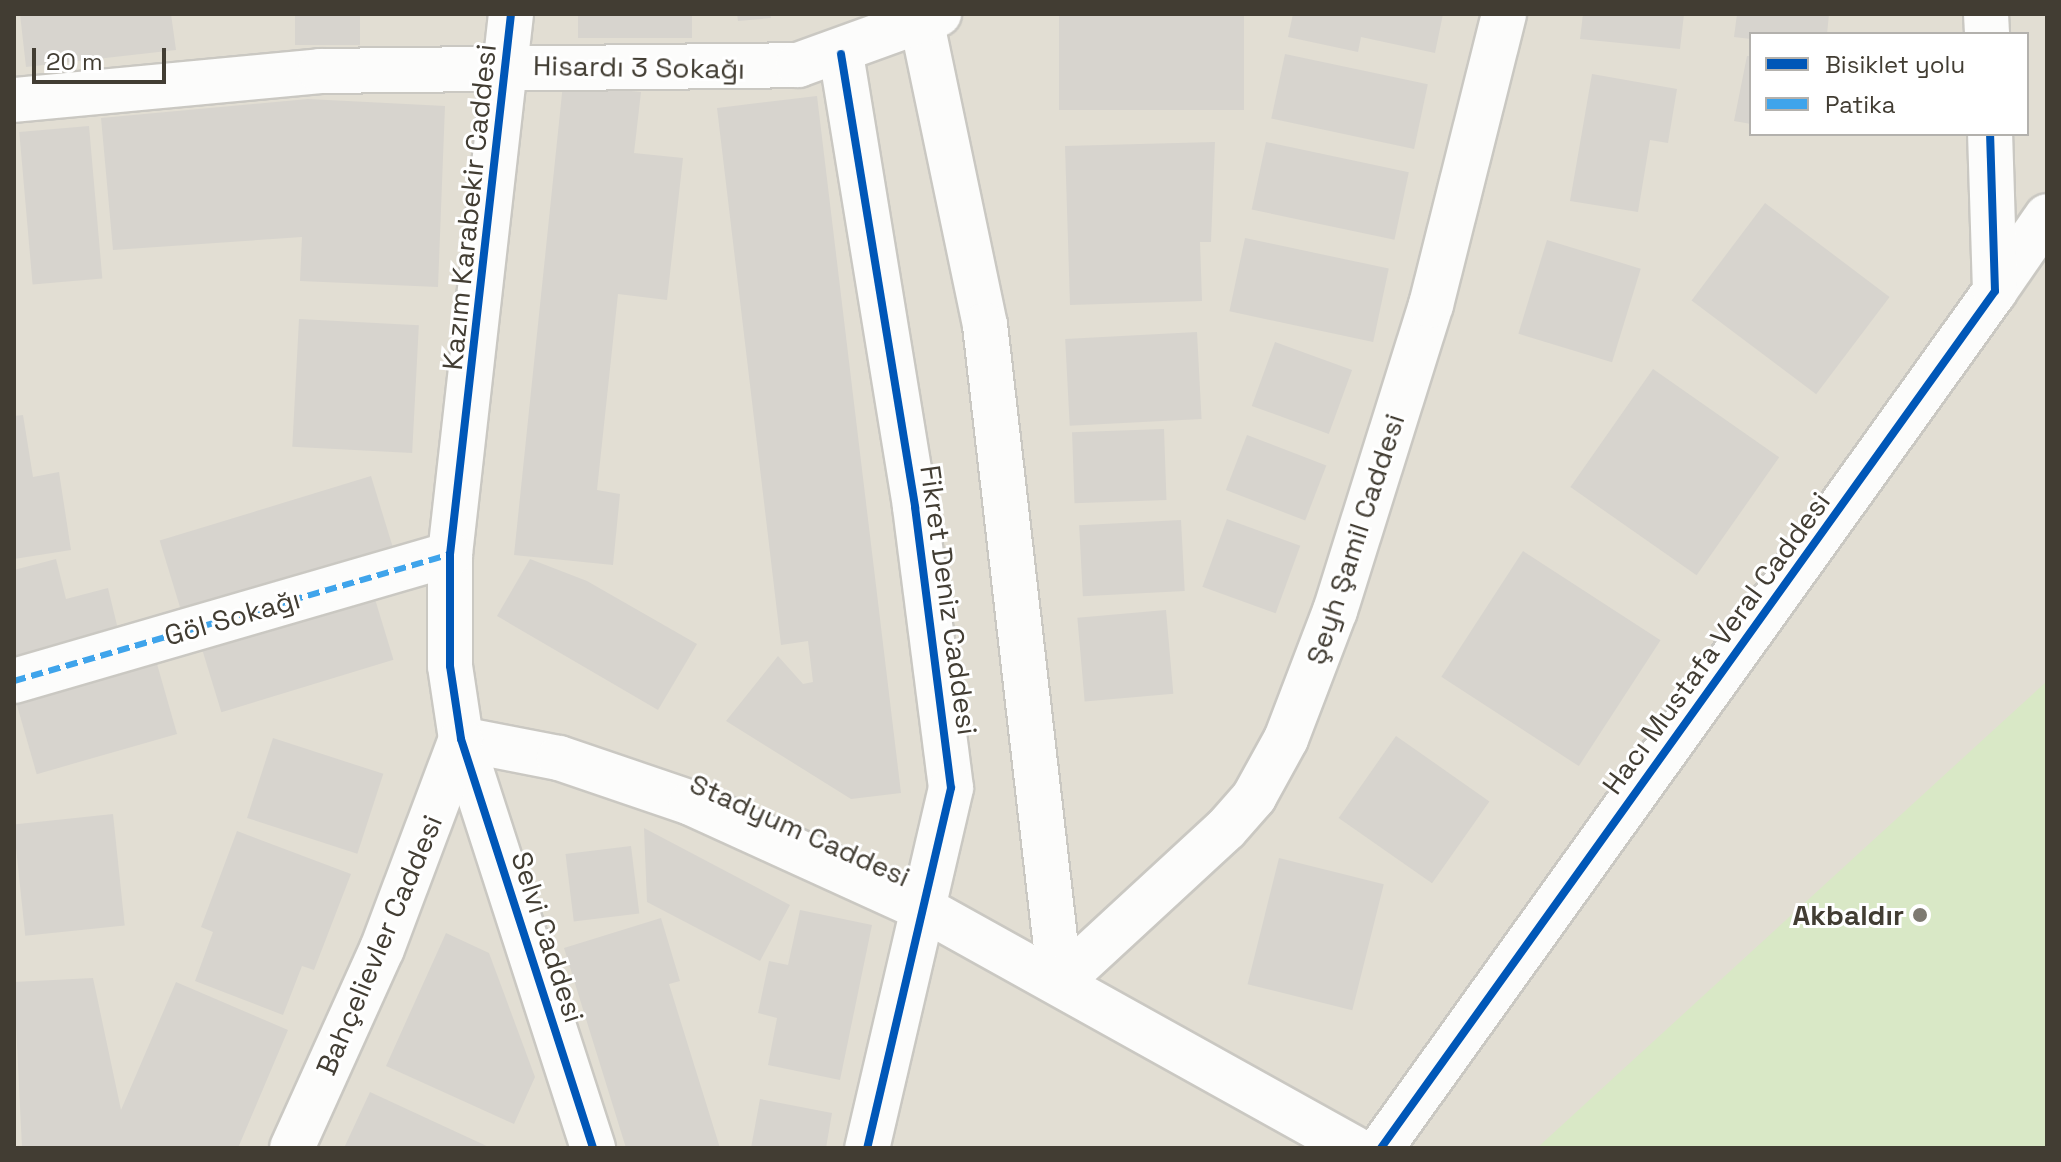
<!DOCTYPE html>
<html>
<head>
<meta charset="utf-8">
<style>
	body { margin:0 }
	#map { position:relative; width:2061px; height:1162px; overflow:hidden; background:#eeece6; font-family:"Space Grotesk",sans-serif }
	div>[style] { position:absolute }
	.residential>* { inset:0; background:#e2ded3 }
	.green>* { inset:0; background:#d9e8c6 }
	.building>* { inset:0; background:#d7d4ce; transform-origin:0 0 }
	.roads { filter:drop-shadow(2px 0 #cac8c2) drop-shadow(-2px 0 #cac8c2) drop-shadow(0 2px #cac8c2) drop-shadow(0 -2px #cac8c2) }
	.minor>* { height:44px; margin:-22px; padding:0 22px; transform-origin:22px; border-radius:22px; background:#fcfcfb }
	.quiet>* { height:6px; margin-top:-3px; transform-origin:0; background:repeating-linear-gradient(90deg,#3fa4eb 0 12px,transparent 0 18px) }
	.cycleway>* { height:8px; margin:-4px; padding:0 4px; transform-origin:4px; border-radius:4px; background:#0057b8 }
	.dots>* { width:22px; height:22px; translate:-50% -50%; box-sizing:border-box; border:4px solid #fff; border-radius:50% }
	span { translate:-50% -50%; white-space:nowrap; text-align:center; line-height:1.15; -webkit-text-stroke:6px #fff; paint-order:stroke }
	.street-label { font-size:28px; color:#423d33 }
	.poi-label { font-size:28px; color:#423d33; font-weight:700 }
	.right { translate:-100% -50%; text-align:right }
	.frame { position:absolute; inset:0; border:16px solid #423d33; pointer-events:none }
	.legend { position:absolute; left:1749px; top:32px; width:280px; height:104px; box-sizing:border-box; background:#fff; border:2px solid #b3b1ad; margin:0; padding:10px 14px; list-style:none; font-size:24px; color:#423d33 }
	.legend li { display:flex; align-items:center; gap:16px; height:40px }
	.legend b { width:40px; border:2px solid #b3b1ad }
	.scale { position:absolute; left:32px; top:48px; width:134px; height:36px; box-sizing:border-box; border:4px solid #423d33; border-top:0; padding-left:10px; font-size:24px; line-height:28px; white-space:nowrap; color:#423d33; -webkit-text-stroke:6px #fff; paint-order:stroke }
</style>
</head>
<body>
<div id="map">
	<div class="residential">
		<i style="clip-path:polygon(evenodd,14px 14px,2047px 14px,2047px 1148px,14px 1148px,14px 14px,1751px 34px,2027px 34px,2027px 134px,1751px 134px,1751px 34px)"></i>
	</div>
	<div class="green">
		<i style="clip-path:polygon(2047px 681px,2047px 1148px,1537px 1148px)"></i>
	</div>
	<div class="building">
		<i style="clip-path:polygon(20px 14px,171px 14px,176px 50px,26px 67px)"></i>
		<i style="left:295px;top:14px;width:65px;height:31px"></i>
		<i style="left:578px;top:14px;width:114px;height:24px"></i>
		<i style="clip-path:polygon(737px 14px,770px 14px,771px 18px,738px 21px)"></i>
		<i style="left:1059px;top:14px;width:185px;height:96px"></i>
		<i style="clip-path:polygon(1293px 14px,1443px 14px,1435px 53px,1361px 37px,1358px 52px,1288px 37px)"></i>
		<i style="clip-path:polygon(1583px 14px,1684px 14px,1680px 49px,1580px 39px)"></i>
		<i style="clip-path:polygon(1737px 14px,1829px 14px,1827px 34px,1751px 39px,1734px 37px)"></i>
		<i style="left:1285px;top:54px;width:146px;height:66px;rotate:12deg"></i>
		<i style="clip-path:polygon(1747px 56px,1751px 56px,1751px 124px,1734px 121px)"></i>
		<i style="clip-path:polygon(1592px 74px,1677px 89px,1668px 143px,1650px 140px,1638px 212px,1570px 201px)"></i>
		<i style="clip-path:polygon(563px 84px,641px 92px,634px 153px,683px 158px,667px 300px,618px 294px,597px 490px,620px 494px,613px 565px,514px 555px)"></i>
		<i style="clip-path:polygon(817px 96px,901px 793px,851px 799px,726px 721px,778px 656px,803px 684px,813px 682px,808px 641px,781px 645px,717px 108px)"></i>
		<i style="clip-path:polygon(308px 99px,445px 106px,438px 287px,300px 281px,302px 237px,113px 250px,101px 118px)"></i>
		<i style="left:89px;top:126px;width:153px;height:70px;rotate:85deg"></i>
		<i style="clip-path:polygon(1215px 142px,1211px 242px,1200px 242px,1202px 301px,1070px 305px,1065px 146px)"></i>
		<i style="left:1266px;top:142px;width:146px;height:69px;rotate:12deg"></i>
		<i style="left:1765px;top:203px;width:156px;height:122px;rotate:37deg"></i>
		<i style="left:1245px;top:238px;width:147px;height:75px;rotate:12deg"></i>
		<i style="left:1547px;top:240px;width:98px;height:98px;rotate:17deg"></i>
		<i style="left:299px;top:319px;width:120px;height:128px;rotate:3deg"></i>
		<i style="left:1197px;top:332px;width:87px;height:132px;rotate:87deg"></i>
		<i style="left:1275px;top:342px;width:82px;height:68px;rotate:20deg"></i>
		<i style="left:1653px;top:369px;width:154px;height:144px;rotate:35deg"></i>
		<i style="clip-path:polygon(23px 415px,33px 477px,59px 472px,71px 550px,14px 559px,14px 416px)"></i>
		<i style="left:1164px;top:429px;width:71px;height:92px;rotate:88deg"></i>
		<i style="left:1247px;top:435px;width:85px;height:59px;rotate:21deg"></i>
		<i style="left:371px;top:476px;width:83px;height:221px;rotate:73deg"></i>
		<i style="left:1227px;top:519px;width:78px;height:72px;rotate:20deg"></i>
		<i style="left:1181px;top:520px;width:71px;height:102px;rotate:87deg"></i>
		<i style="left:1523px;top:551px;width:164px;height:150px;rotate:33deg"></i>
		<i style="clip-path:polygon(56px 559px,66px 599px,108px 588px,122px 646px,14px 672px,14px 570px)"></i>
		<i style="clip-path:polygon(530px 559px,587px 581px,697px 644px,658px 710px,497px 616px)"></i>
		<i style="left:371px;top:586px;width:77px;height:180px;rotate:73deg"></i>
		<i style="left:1166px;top:610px;width:84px;height:89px;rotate:85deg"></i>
		<i style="left:155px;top:657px;width:80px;height:146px;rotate:74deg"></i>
		<i style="left:1396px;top:736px;width:114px;height:100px;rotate:35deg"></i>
		<i style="left:273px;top:738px;width:116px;height:84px;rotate:18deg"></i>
		<i style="left:113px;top:814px;width:112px;height:100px;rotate:84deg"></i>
		<i style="clip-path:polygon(644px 828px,790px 905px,760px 961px,647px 902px)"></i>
		<i style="clip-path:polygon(237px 831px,351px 874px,314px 970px,302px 966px,283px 1015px,195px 981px,213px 932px,201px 927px)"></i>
		<i style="left:631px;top:846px;width:68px;height:66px;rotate:83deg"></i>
		<i style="left:1279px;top:858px;width:108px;height:130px;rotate:14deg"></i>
		<i style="clip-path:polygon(800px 910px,872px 925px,840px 1080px,768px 1065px,777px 1018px,758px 1013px,769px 961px,788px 965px)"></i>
		<i style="clip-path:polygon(661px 918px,680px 981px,669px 984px,720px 1148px,626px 1148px,564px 948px)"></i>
		<i style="clip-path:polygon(446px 933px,489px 953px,535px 1077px,514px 1124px,386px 1066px)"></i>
		<i style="clip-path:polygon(93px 978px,121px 1110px,176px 982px,288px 1030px,238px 1148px,22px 1148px,14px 982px)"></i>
		<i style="clip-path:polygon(370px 1092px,491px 1148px,344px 1148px)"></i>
		<i style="clip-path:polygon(760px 1099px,832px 1113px,826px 1148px,751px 1148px)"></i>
	</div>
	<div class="roads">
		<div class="minor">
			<i style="left:511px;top:14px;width:543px;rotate:96.44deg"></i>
			<i style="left:450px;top:554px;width:112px;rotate:90deg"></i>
			<i style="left:450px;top:666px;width:74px;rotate:81.4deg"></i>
			<i style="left:461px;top:739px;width:430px;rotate:72.1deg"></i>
			<i style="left:920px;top:14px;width:318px;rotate:78.2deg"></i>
			<i style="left:985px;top:325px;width:661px;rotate:83.49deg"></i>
			<i style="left:1986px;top:14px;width:20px;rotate:87deg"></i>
			<i style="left:841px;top:54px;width:459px;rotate:80.7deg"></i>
			<i style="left:915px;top:507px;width:283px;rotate:82.7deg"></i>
			<i style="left:951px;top:788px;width:370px;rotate:103.1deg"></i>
			<i style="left:14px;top:100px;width:307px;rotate:-5.4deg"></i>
			<i style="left:320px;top:71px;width:478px;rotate:-0.7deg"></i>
			<i style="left:798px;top:65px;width:150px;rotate:-19.9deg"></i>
			<i style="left:1995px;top:291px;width:91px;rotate:-55.3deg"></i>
			<i style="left:14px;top:681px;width:454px;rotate:-16.2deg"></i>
			<i style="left:461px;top:739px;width:100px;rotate:11deg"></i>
			<i style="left:559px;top:758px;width:139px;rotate:18.8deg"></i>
			<i style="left:691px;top:803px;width:258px;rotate:24.5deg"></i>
			<i style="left:926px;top:910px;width:490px;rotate:29.1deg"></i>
			<i style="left:1060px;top:982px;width:226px;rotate:-42.7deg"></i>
			<i style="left:1226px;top:829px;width:43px;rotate:-48.8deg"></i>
			<i style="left:1254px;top:797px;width:66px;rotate:-61.1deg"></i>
			<i style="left:1286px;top:739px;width:137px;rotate:-69.1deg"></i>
			<i style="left:1335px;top:611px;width:321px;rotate:-72.6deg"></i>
			<i style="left:1431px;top:305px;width:300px;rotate:-75.9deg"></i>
			<i style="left:292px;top:1148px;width:218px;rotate:-65.7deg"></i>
			<i style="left:382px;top:949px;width:224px;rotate:-69.4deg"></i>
			<i style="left:1381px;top:1148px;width:1054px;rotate:-54.38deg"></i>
			<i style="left:1995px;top:291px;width:157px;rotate:-91.8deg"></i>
		</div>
	</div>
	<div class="quiet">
		<i style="left:14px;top:681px;width:454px;rotate:-16.2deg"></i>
	</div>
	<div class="cycleway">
		<i style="left:511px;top:14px;width:543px;rotate:96.44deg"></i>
		<i style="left:450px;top:554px;width:112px;rotate:90deg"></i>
		<i style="left:450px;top:666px;width:74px;rotate:81.4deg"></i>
		<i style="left:461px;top:739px;width:430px;rotate:72.1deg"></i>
		<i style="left:841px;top:54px;width:459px;rotate:80.7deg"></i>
		<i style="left:915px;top:507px;width:283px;rotate:82.7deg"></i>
		<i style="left:951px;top:788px;width:370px;rotate:103.1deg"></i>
		<i style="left:1381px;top:1148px;width:1054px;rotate:-54.38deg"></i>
		<i style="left:1995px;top:291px;width:157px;rotate:-91.8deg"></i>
	</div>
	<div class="dots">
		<i style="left:1920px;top:915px;background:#7e7a72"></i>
	</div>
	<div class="street-label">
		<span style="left:639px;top:67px;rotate:1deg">Hisardı 3 Sokağı</span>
		<span style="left:469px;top:207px;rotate:-84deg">Kazım Karabekir Caddesi</span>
		<span style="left:1355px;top:539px;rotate:-72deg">Şeyh Şamil Caddesi</span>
		<span style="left:949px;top:600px;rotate:82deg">Fikret Deniz Caddesi</span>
		<span style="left:232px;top:617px;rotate:-16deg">Göl Sokağı</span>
		<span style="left:1716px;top:643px;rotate:-54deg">Hacı Mustafa Veral Caddesi</span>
		<span style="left:800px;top:830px;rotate:24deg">Stadyum Caddesi</span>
		<span style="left:548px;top:937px;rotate:72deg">Selvi Caddesi</span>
		<span style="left:379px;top:945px;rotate:-67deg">Bahçelievler Caddesi</span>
	</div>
	<div class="poi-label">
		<span class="right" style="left:1904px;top:915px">Akbaldır</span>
	</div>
	<div class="frame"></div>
	<ul class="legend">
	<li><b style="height:10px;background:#0057b8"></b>Bisiklet yolu</li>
	<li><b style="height:10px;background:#3fa4eb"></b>Patika</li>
	</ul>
	<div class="scale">20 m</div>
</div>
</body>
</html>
